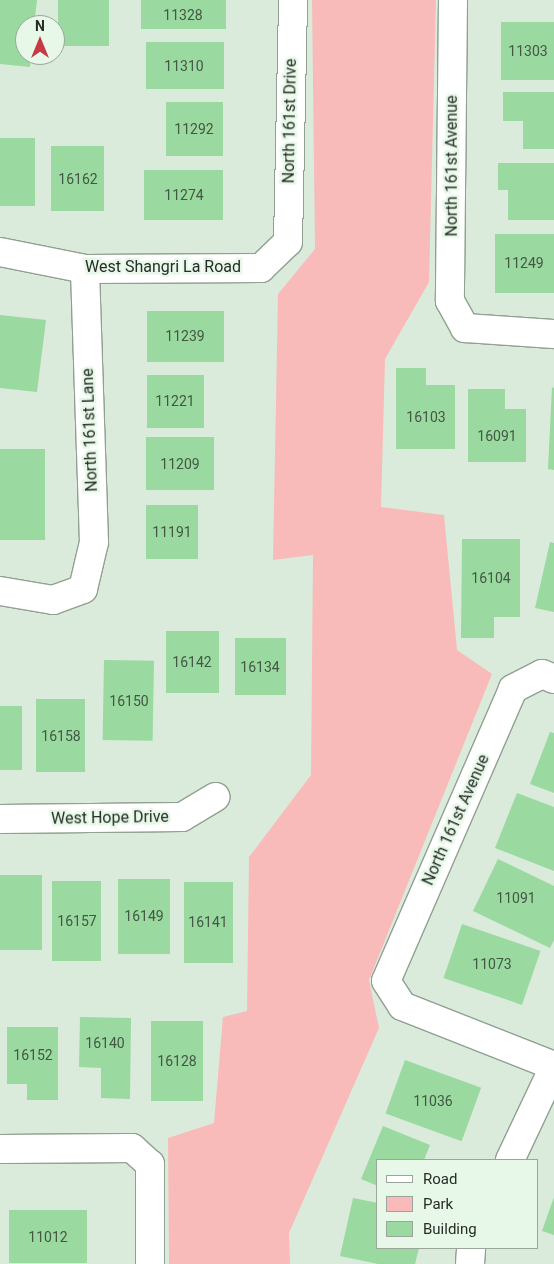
<!DOCTYPE html>
<html>
<head>
<meta charset="utf-8">
<style>
	body { margin:0 }
	#map { position:relative; width:554px; height:1264px; overflow:hidden; background:#daebdb; font-family:Roboto,sans-serif }
	div>[style] { position:absolute }
	.green>* { inset:0; background:#f9bbb9 }
	.building>* { inset:0; background:#9ad9a0; transform-origin:0 0 }
	.roads { filter:drop-shadow(1px 0 #90a091) drop-shadow(-1px 0 #90a091) drop-shadow(0 1px #90a091) drop-shadow(0 -1px #90a091) }
	.street>* { height:28px; margin:-14px; padding:0 14px; transform-origin:14px; border-radius:14px; background:#fff }
	span { translate:-50% -50%; white-space:nowrap; text-align:center; line-height:1.15; -webkit-text-stroke:5px #e7f8e8; paint-order:stroke }
	.number-label { font-size:14px; color:#435744 }
	.number-label span { -webkit-text-stroke-width:0 }
	.street-label { font-size:16px; color:#262c26 }
	.legend { position:absolute; left:376px; top:1159px; width:162px; height:90px; box-sizing:border-box; background:#e7f8e8; border:1px solid #9aa69a; margin:0; padding:6px 9px; list-style:none; font-size:15px; color:#262c26 }
	.legend li { display:flex; align-items:center; gap:10px; height:25px }
	.legend b { width:25px; border:1px solid #9aa69a }
	.north { position:absolute; left:15px; top:15px; width:50px; height:50px; box-sizing:border-box; background:#e7f8e8; border:1px solid #9aa69a; border-radius:50%; rotate:0deg; font-size:14px; font-weight:700; line-height:20px; text-align:center; color:#262c26 }
	.north::after { content:''; display:block; margin:auto; width:18px; height:22px; background:#c93945; clip-path:polygon(50% 0,100% 100%,50% 72%,0 100%) }
</style>
</head>
<body>
<div id="map">
	<div class="green">
		<i style="clip-path:polygon(312px 0,436px 0,429px 282px,385px 359px,381px 507px,444px 515px,457px 650px,492px 674px,369px 980px,379px 1028px,289px 1233px,290px 1264px,169px 1264px,168px 1138px,214px 1123px,223px 1017px,247px 1011px,249px 857px,311px 775px,313px 555px,273px 560px,278px 294px,315px 249px)"></i>
	</div>
	<div class="building">
		<i style="clip-path:polygon(0 0,37px 0,34px 25px,25px 25px,25px 55px,31px 55px,30px 67px,0 64px)"></i>
		<i style="left:58px;top:0;width:51px;height:46px"></i>
		<i style="left:141px;top:0;width:85px;height:29px"></i>
		<i style="left:501px;top:22px;width:53px;height:58px"></i>
		<i style="left:146px;top:42px;width:78px;height:47px"></i>
		<i style="clip-path:polygon(503px 92px,554px 92px,554px 149px,523px 149px,523px 121px,503px 121px)"></i>
		<i style="left:166px;top:102px;width:57px;height:54px"></i>
		<i style="left:0;top:138px;width:35px;height:68px"></i>
		<i style="left:51px;top:146px;width:53px;height:65px"></i>
		<i style="clip-path:polygon(498px 163px,554px 163px,554px 220px,508px 220px,508px 190px,498px 190px)"></i>
		<i style="left:144px;top:170px;width:79px;height:50px"></i>
		<i style="left:495px;top:234px;width:59px;height:59px"></i>
		<i style="left:147px;top:311px;width:77px;height:51px"></i>
		<i style="clip-path:polygon(0 315px,46px 320px,37px 392px,0 388px)"></i>
		<i style="clip-path:polygon(396px 368px,426px 368px,426px 385px,455px 385px,455px 449px,396px 449px)"></i>
		<i style="left:147px;top:375px;width:57px;height:53px"></i>
		<i style="clip-path:polygon(552px 387px,554px 388px,554px 470px,548px 469px)"></i>
		<i style="clip-path:polygon(468px 389px,505px 389px,505px 409px,526px 409px,526px 462px,468px 462px)"></i>
		<i style="left:146px;top:437px;width:68px;height:53px"></i>
		<i style="left:0;top:449px;width:45px;height:91px"></i>
		<i style="left:146px;top:505px;width:52px;height:54px"></i>
		<i style="clip-path:polygon(462px 539px,520px 539px,520px 617px,494px 617px,494px 638px,461px 638px)"></i>
		<i style="clip-path:polygon(550px 542px,554px 543px,554px 612px,535px 608px)"></i>
		<i style="left:166px;top:631px;width:53px;height:62px"></i>
		<i style="left:235px;top:638px;width:51px;height:57px"></i>
		<i style="left:104px;top:660px;width:50px;height:80px;rotate:1deg"></i>
		<i style="left:36px;top:699px;width:49px;height:73px"></i>
		<i style="left:0;top:706px;width:22px;height:64px"></i>
		<i style="clip-path:polygon(550px 732px,554px 733px,554px 793px,530px 784px)"></i>
		<i style="clip-path:polygon(517px 793px,554px 807px,554px 871px,495px 848px)"></i>
		<i style="clip-path:polygon(498px 859px,554px 886px,554px 940px,550px 948px,473px 911px)"></i>
		<i style="left:0;top:875px;width:42px;height:75px"></i>
		<i style="left:118px;top:879px;width:52px;height:75px"></i>
		<i style="left:52px;top:881px;width:49px;height:80px"></i>
		<i style="left:184px;top:882px;width:49px;height:81px"></i>
		<i style="left:462px;top:924px;width:83px;height:57px;rotate:19deg"></i>
		<i style="clip-path:polygon(80px 1017px,131px 1018px,130px 1099px,101px 1098px,101px 1068px,79px 1067px)"></i>
		<i style="left:151px;top:1021px;width:52px;height:80px"></i>
		<i style="clip-path:polygon(7px 1027px,58px 1027px,58px 1100px,27px 1100px,27px 1084px,7px 1084px)"></i>
		<i style="left:405px;top:1060px;width:81px;height:57px;rotate:20deg"></i>
		<i style="clip-path:polygon(383px 1126px,430px 1145px,424px 1160px,378px 1160px,378px 1186px,361px 1179px)"></i>
		<i style="clip-path:polygon(554px 1197px,554px 1235px,542px 1231px)"></i>
		<i style="clip-path:polygon(353px 1198px,378px 1203px,378px 1248px,419px 1248px,415px 1264px,378px 1264px,340px 1256px)"></i>
		<i style="left:9px;top:1210px;width:78px;height:53px"></i>
	</div>
	<div class="roads">
		<div class="street">
			<i style="left:453px;top:0;width:301px;rotate:90.6deg"></i>
			<i style="left:450px;top:301px;width:31px;rotate:61deg"></i>
			<i style="left:465px;top:328px;width:89px;rotate:3.9deg"></i>
			<i style="left:0;top:252px;width:87px;rotate:11.3deg"></i>
			<i style="left:85px;top:269px;width:176px;rotate:-0.3deg"></i>
			<i style="left:261px;top:268px;width:37px;rotate:-44deg"></i>
			<i style="left:288px;top:242px;width:242px;rotate:-88.8deg"></i>
			<i style="left:0;top:591px;width:54px;rotate:9.6deg"></i>
			<i style="left:53px;top:600px;width:32px;rotate:-20deg"></i>
			<i style="left:83px;top:589px;width:48px;rotate:-76.8deg"></i>
			<i style="left:94px;top:542px;width:273px;rotate:-91.9deg"></i>
			<i style="left:554px;top:679px;width:13px;rotate:-157deg"></i>
			<i style="left:542px;top:674px;width:33px;rotate:153deg"></i>
			<i style="left:513px;top:689px;width:318px;rotate:113.5deg"></i>
			<i style="left:386px;top:981px;width:30px;rotate:57deg"></i>
			<i style="left:402px;top:1006px;width:163px;rotate:21.5deg"></i>
			<i style="left:0;top:819px;width:182px;rotate:-0.6deg"></i>
			<i style="left:182px;top:817px;width:39px;rotate:-31deg"></i>
			<i style="left:0;top:1149px;width:132px;rotate:-0.4deg"></i>
			<i style="left:132px;top:1148px;width:24px;rotate:42deg"></i>
			<i style="left:150px;top:1164px;width:100px;rotate:90deg"></i>
			<i style="left:510px;top:1160px;width:103px;rotate:-64.7deg"></i>
			<i style="left:470px;top:1264px;width:16px;rotate:-86deg"></i>
		</div>
	</div>
	<div class="number-label">
		<span style="left:183px;top:15px">11328</span>
		<span style="left:528px;top:51px">11303</span>
		<span style="left:184px;top:66px">11310</span>
		<span style="left:194px;top:129px">11292</span>
		<span style="left:78px;top:179px">16162</span>
		<span style="left:184px;top:195px">11274</span>
		<span style="left:524px;top:263px">11249</span>
		<span style="left:185px;top:336px">11239</span>
		<span style="left:175px;top:401px">11221</span>
		<span style="left:426px;top:417px">16103</span>
		<span style="left:497px;top:436px">16091</span>
		<span style="left:180px;top:464px">11209</span>
		<span style="left:172px;top:532px">11191</span>
		<span style="left:491px;top:578px">16104</span>
		<span style="left:192px;top:662px">16142</span>
		<span style="left:260px;top:667px">16134</span>
		<span style="left:129px;top:701px">16150</span>
		<span style="left:61px;top:736px">16158</span>
		<span style="left:516px;top:898px">11091</span>
		<span style="left:144px;top:916px">16149</span>
		<span style="left:77px;top:921px">16157</span>
		<span style="left:208px;top:922px">16141</span>
		<span style="left:492px;top:964px">11073</span>
		<span style="left:105px;top:1043px">16140</span>
		<span style="left:33px;top:1055px">16152</span>
		<span style="left:177px;top:1061px">16128</span>
		<span style="left:433px;top:1101px">11036</span>
		<span style="left:48px;top:1237px">11012</span>
	</div>
	<div class="street-label">
		<span style="left:290px;top:121px;rotate:-89deg">North 161st Drive</span>
		<span style="left:452px;top:166px;rotate:-90deg">North 161st Avenue</span>
		<span style="left:163px;top:267px">West Shangri La Road</span>
		<span style="left:90px;top:430px;rotate:-92deg">North 161st Lane</span>
		<span style="left:110px;top:818px;rotate:-1deg">West Hope Drive</span>
		<span style="left:456px;top:820px;rotate:-66deg">North 161st Avenue</span>
	</div>
	<ul class="legend">
	<li><b style="height:6px;background:#fff"></b>Road</li>
	<li><b style="height:14px;background:#f9bbb9"></b>Park</li>
	<li><b style="height:14px;background:#9ad9a0"></b>Building</li>
	</ul>
	<div class="north">N</div>
</div>
</body>
</html>
